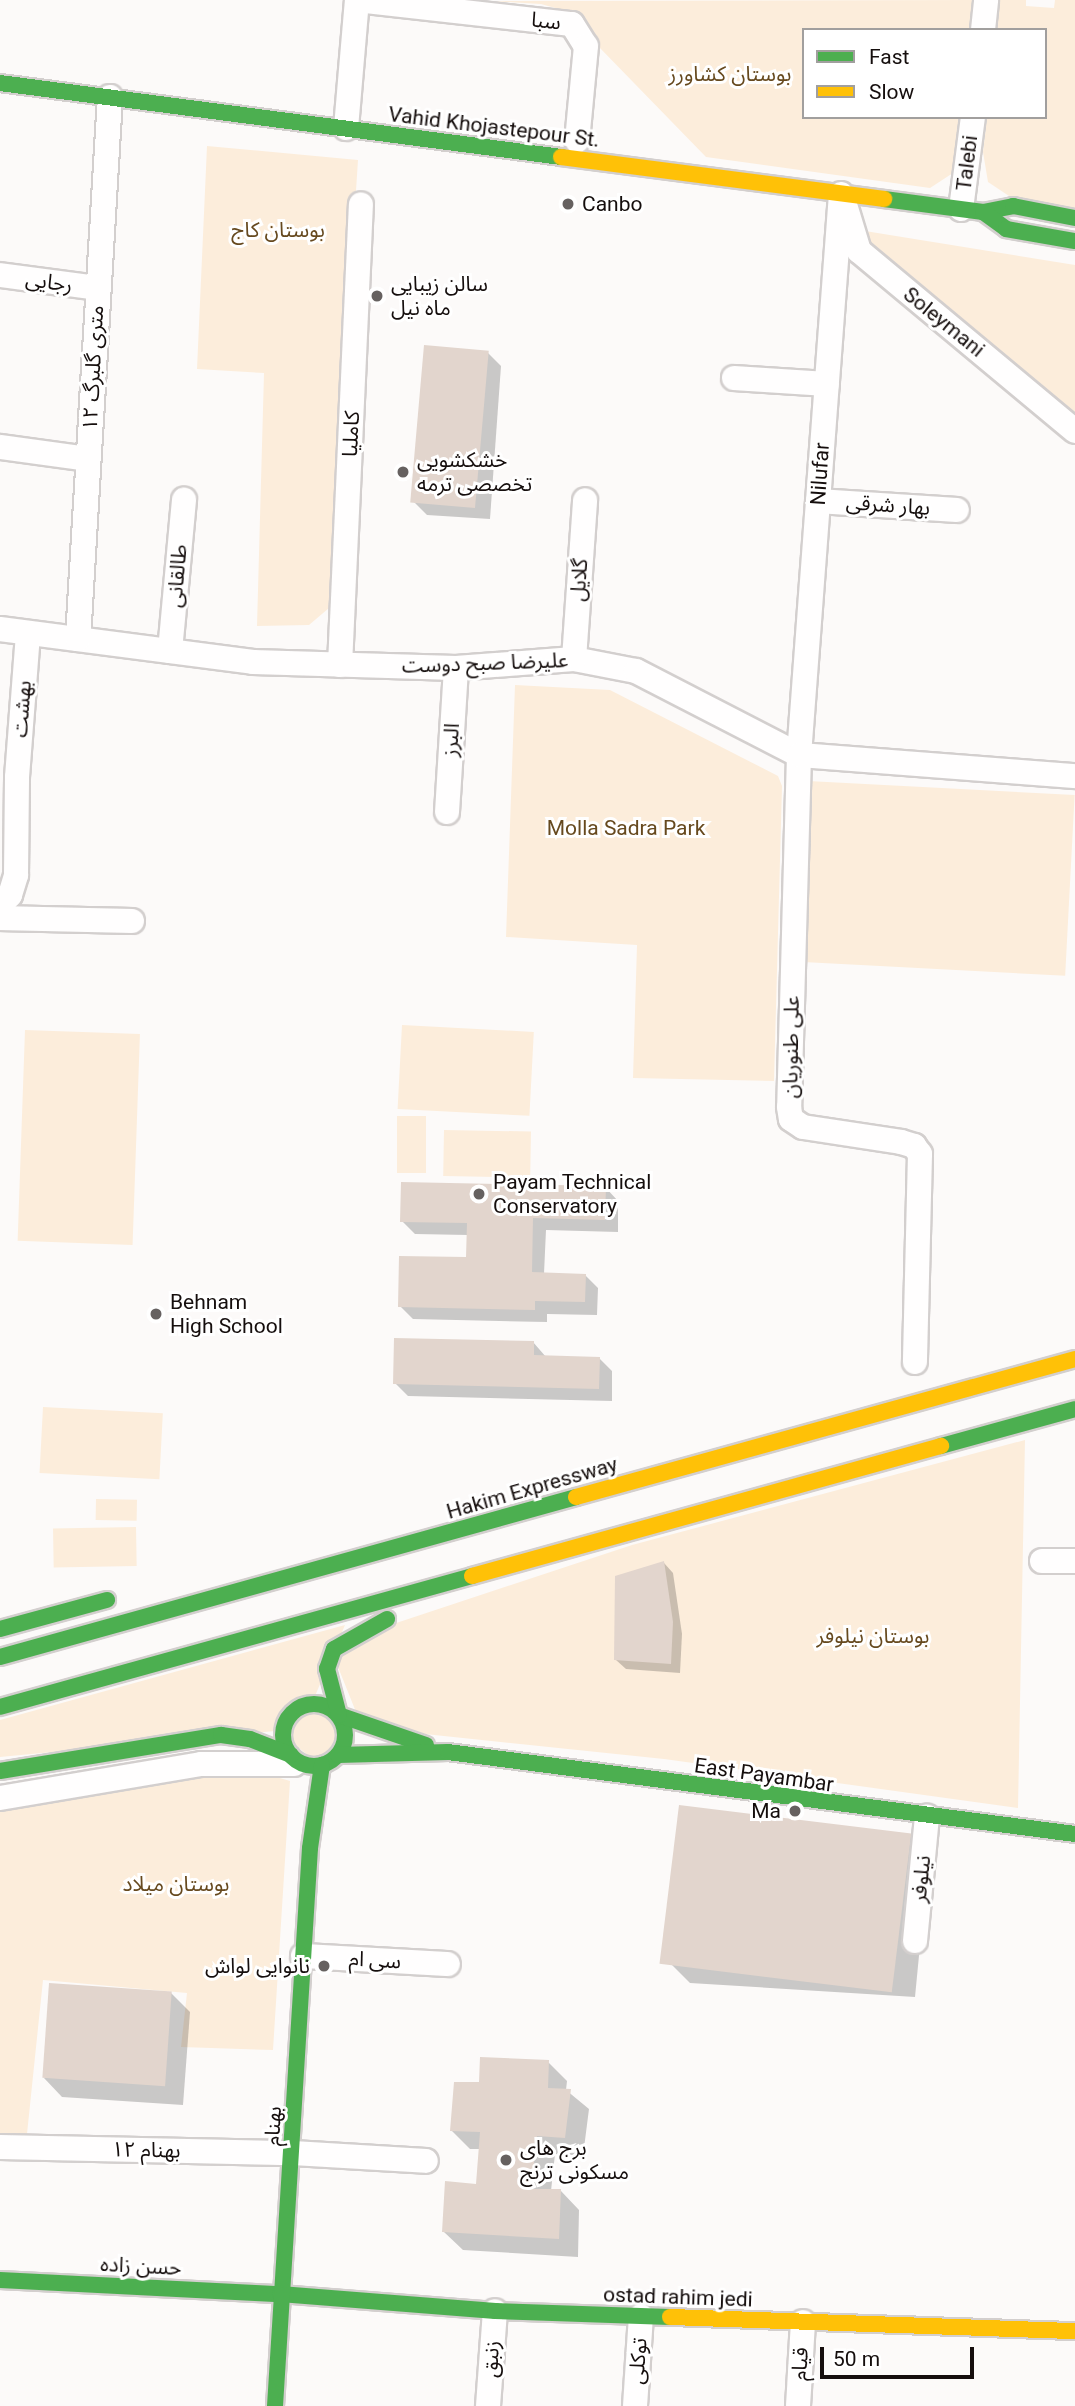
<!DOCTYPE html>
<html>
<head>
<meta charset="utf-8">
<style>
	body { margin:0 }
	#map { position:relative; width:1075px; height:2406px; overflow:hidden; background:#fcfaf9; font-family:Roboto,"Noto Sans Arabic",sans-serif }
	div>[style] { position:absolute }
	.green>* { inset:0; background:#fceddb; transform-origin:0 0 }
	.shadow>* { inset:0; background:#0003 }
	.building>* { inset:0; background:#e2d5cd; transform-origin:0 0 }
	.roads { filter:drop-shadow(2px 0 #d3cfce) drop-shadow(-2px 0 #d3cfce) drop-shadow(0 2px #d3cfce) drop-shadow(0 -2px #d3cfce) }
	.street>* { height:24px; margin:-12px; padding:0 12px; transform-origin:12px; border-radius:12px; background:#fffefe }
	.fast>* { height:16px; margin:-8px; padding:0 8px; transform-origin:8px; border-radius:8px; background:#4caf50 }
	.fast>.ring { margin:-8px; padding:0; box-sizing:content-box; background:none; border:16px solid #4caf50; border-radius:50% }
	.slow>* { height:16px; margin:-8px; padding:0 8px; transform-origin:8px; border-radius:8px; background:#ffc107 }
	.dots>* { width:19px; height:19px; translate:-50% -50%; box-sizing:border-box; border:4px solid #fff; border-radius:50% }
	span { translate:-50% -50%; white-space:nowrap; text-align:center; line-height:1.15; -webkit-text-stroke:6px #fff; paint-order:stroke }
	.street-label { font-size:21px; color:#150e0d }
	.park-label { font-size:21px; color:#66491e }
	.poi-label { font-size:21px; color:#150e0d }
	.left { translate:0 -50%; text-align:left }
	.right { translate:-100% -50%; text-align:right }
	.legend { position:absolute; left:802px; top:28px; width:245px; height:91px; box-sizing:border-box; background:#fff; border:2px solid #a19f9e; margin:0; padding:9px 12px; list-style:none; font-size:21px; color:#150e0d }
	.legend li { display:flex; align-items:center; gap:14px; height:35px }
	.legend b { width:35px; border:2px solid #a19f9e }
	.scale { position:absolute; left:820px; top:2347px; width:154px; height:32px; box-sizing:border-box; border:4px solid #150e0d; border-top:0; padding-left:9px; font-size:21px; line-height:24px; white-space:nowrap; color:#150e0d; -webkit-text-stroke:5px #fff; paint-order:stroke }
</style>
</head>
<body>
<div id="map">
	<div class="green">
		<i style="clip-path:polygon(975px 0,971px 30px,804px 30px,804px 117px,960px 117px,953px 173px,930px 188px,706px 157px,598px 46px,584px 16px,541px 4px,491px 1px)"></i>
		<i style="clip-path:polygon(1000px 0,1026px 0,1026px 6px,1054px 8px,1055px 0,1075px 0,1075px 209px,1012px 198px,988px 182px,983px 152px,987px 117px,1045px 117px,1045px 30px,996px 30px)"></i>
		<i style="clip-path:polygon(207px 146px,358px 160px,329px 608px,309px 625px,257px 626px,264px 373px,197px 369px)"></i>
		<i style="clip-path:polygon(865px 231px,1075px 265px,1075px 417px,878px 257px)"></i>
		<i style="clip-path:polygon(515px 685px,610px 690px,778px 776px,782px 786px,774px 1081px,633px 1078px,637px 945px,506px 937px)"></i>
		<i style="left:808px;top:781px;width:267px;height:181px;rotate:3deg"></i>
		<i style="left:402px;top:1025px;width:132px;height:84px;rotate:3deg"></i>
		<i style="left:25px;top:1030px;width:115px;height:211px;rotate:2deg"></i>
		<i style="left:397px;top:1116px;width:29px;height:57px"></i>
		<i style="left:444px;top:1130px;width:87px;height:46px;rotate:1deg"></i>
		<i style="left:43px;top:1407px;width:120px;height:66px;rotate:3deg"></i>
		<i style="clip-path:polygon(1025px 1440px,1018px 1808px,664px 1759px,425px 1734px,356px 1712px,336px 1662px,354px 1637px,632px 1545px)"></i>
		<i style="left:96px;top:1499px;width:41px;height:21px;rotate:1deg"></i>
		<i style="left:136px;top:1527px;width:39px;height:83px;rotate:89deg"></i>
		<i style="clip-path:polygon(345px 1625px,315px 1696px,290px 1706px,276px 1722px,275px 1731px,0 1757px,0 1720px)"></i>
		<i style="clip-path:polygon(310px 1710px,325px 1712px,340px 1729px,340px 1744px,316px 1762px,288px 1739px,291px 1723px)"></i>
		<i style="clip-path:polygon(256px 1771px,290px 1781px,273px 2050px,181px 2047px,187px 1993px,43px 1980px,27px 2134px,0 2134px,0 1808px,154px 1779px)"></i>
	</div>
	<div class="shadow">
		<i style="clip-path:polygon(488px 353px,501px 366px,490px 519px,427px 515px,414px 502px)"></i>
		<i style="clip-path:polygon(606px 1188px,618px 1201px,618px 1232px,546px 1230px,544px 1274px,585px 1275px,598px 1288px,597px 1315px,547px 1314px,547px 1322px,413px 1319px,400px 1306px,468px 1259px,468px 1235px,415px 1234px,402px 1221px)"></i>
		<i style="clip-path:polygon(533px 1342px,546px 1357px,599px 1358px,612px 1371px,612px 1401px,408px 1396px,395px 1383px)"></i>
		<i style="clip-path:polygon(664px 1563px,673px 1573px,682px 1634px,680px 1673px,626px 1669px,616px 1660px)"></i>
		<i style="clip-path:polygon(910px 1834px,929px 1852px,915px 1997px,690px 1983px,671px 1964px)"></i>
		<i style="clip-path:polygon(171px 1993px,190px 2012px,183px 2105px,62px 2097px,44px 2078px)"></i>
		<i style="clip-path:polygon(548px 2062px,567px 2081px,566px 2090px,589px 2109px,583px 2156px,555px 2154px,551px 2191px,561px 2191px,579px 2210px,578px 2257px,463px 2250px,444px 2232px,478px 2186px,481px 2149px,470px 2149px,451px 2130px,481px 2084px)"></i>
	</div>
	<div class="building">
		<i style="left:424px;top:345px;width:65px;height:158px;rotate:5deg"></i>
		<i style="clip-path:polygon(401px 1182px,606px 1186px,605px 1220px,533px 1218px,532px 1272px,586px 1274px,585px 1302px,535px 1301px,535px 1310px,398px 1307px,399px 1256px,466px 1257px,467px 1223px,400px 1222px)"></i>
		<i style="clip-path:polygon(394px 1338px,534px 1341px,534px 1355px,600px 1357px,599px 1389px,393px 1384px)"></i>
		<i style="clip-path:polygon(664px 1561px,673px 1622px,671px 1664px,614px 1660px,615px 1576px)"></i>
		<i style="left:679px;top:1805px;width:234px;height:160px;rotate:7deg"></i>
		<i style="left:49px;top:1983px;width:123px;height:95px;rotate:4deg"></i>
		<i style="clip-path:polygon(480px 2057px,549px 2060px,548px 2088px,571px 2089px,565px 2138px,537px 2136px,531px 2189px,561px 2189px,559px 2239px,442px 2232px,445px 2181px,476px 2184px,480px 2132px,450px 2131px,454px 2082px,479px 2082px)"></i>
	</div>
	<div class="roads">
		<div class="street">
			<i style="left:357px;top:0;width:216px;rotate:6.4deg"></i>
			<i style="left:572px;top:24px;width:26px;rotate:58deg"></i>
			<i style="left:586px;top:46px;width:95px;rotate:95.4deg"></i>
			<i style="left:983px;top:30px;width:30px;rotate:-84deg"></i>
			<i style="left:346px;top:128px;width:128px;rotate:-85.1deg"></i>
			<i style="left:841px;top:194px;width:563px;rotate:94.28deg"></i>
			<i style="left:799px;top:755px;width:352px;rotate:91.6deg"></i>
			<i style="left:789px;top:1107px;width:12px;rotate:81deg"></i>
			<i style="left:791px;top:1119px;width:14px;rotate:34deg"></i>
			<i style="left:803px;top:1127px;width:99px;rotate:8.7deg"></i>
			<i style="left:901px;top:1142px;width:14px;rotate:17deg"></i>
			<i style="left:914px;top:1146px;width:10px;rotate:53deg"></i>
			<i style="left:920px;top:1154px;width:208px;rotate:91.4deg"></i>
			<i style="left:846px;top:208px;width:45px;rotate:73.2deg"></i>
			<i style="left:859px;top:251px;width:281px;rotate:39.8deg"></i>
			<i style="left:961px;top:209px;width:93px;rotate:-82.6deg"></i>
			<i style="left:0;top:275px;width:99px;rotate:7.6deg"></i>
			<i style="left:734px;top:378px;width:93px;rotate:3.7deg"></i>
			<i style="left:0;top:447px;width:89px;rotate:7.8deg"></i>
			<i style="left:818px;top:501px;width:139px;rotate:3.7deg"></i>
			<i style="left:0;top:629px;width:255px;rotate:7.4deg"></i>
			<i style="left:253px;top:662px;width:203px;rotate:1.7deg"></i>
			<i style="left:456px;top:668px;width:118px;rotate:-4.4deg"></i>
			<i style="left:574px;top:659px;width:63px;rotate:11deg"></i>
			<i style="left:636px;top:671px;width:183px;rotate:27.3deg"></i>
			<i style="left:799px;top:755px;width:277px;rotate:4.4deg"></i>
			<i style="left:78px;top:639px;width:543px;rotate:-86.62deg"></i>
			<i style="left:170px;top:651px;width:152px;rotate:-84.7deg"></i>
			<i style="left:574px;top:659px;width:159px;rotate:-86deg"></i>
			<i style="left:340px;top:665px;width:461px;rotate:-87.4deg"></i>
			<i style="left:447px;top:812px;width:144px;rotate:-86.4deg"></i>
			<i style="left:0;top:906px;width:15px;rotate:-48deg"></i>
			<i style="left:10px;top:895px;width:21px;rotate:-73deg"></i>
			<i style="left:16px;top:875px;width:98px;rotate:-89.4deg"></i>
			<i style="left:17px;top:777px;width:144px;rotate:-85.6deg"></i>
			<i style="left:0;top:918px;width:132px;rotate:1.3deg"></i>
			<i style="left:1042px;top:1561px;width:33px"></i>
			<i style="left:0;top:1798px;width:204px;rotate:-9.6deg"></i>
			<i style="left:201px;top:1764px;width:93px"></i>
			<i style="left:915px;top:1941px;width:125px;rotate:-84.5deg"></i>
			<i style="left:303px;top:1956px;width:145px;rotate:3.2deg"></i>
			<i style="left:0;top:2147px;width:293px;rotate:1.2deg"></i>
			<i style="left:293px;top:2153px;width:133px;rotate:3.4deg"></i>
			<i style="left:488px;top:2406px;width:95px;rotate:-85.8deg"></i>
			<i style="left:635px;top:2406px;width:90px;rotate:-86.2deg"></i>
			<i style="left:798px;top:2406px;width:84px;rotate:-86.6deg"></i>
		</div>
		<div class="fast">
			<i style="left:0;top:83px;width:566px;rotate:7.51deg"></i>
			<i style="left:884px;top:199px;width:100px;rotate:7.5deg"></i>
			<i style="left:983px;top:212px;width:31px;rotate:-11deg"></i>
			<i style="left:1013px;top:206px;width:63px;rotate:11deg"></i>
			<i style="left:983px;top:212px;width:29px;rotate:36deg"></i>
			<i style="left:1006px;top:229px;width:70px;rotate:9.9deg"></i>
			<i style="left:941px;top:1446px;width:139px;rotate:-15.4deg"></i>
			<i style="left:0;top:1629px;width:111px;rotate:-15.2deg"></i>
			<i style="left:0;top:1657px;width:598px;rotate:-15.52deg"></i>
			<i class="ring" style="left:283px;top:1704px;width:46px;height:46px"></i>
			<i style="left:0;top:1707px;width:490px;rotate:-15.5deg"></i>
			<i style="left:339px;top:1715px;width:92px;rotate:19deg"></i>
			<i style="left:339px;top:1715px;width:48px;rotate:-104.6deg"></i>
			<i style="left:327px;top:1669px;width:21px;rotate:-71deg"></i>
			<i style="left:334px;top:1649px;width:61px;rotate:-29.5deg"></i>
			<i style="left:338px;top:1755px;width:110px;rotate:-1.6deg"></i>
			<i style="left:448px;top:1752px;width:632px;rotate:7.45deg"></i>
			<i style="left:0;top:1771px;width:224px;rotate:-9.3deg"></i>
			<i style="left:221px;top:1735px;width:29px;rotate:8deg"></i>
			<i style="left:250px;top:1739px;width:44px;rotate:21.3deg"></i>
			<i style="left:0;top:2280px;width:280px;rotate:2.9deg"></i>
			<i style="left:280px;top:2294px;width:216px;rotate:4.5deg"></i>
			<i style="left:495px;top:2311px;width:175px;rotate:2deg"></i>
			<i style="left:275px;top:2406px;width:559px;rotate:-86.41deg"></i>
			<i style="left:310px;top:1848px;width:84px;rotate:-81.8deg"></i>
		</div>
		<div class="slow">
			<i style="left:561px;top:157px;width:326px;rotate:7.4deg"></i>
			<i style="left:576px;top:1497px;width:518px;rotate:-15.46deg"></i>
			<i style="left:472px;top:1576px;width:487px;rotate:-15.5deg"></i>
			<i style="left:670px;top:2317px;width:405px;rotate:2deg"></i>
		</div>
	</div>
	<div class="dots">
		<i style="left:568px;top:204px;background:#666160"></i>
		<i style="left:377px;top:296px;background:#666160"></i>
		<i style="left:403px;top:472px;background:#666160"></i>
		<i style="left:479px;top:1194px;background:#666160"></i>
		<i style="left:156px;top:1314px;background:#666160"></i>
		<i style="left:795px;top:1811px;background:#666160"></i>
		<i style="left:324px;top:1966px;background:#666160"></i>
		<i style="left:506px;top:2160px;background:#666160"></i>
	</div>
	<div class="street-label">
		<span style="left:546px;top:21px;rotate:6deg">سبا</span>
		<span style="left:494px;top:127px;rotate:7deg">Vahid Khojastepour St.</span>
		<span style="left:967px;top:163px;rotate:-83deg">Talebi</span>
		<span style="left:49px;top:282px;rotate:8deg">رجایی</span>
		<span style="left:944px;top:322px;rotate:39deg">Soleymani</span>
		<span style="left:93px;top:368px;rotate:-87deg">۱۲ متری گلبرگ</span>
		<span style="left:351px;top:434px;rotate:-87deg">کاملیا</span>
		<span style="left:820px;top:474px;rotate:-86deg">Nilufar</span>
		<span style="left:888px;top:505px;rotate:4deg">بهار شرقی</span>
		<span style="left:177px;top:576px;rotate:-85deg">طالقانی</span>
		<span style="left:579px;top:580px;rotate:-86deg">گلایل</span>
		<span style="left:485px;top:663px;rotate:-2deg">علیرضا صبح دوست</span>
		<span style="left:22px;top:709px;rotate:-86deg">بهشت</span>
		<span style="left:451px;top:740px;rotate:-86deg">البرز</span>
		<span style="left:791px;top:1047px;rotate:-89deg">علی طنوریان</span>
		<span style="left:532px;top:1488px;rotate:-16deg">Hakim Expressway</span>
		<span style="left:764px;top:1775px;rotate:8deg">East Payambar</span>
		<span style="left:921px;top:1879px;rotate:-84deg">نیلوفر</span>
		<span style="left:375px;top:1960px;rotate:3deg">سی ام</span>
		<span style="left:273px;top:2126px;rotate:-87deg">بهنام</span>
		<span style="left:146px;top:2150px;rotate:1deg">بهنام ۱۲</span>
		<span style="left:141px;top:2266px;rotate:3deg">حسن زاده</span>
		<span style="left:678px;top:2297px;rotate:2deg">ostad rahim jedi</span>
		<span style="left:491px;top:2359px;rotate:-86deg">زنبق</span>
		<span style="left:638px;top:2361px;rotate:-86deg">توکلی</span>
		<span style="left:800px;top:2364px;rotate:-87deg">قیام</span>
	</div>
	<div class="park-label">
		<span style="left:730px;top:74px">بوستان کشاورز</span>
		<span style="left:278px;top:230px">بوستان کاج</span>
		<span style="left:626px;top:828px">Molla Sadra Park</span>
		<span style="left:873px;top:1636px">بوستان نیلوفر</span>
		<span style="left:176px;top:1884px">بوستان میلاد</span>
	</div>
	<div class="poi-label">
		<span class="left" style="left:582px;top:204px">Canbo</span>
		<span class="left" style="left:391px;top:296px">سالن زیبایی<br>ماه نیل</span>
		<span class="left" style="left:417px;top:472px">خشکشویی<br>تخصصی ترمه</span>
		<span class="left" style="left:493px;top:1194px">Payam Technical<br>Conservatory</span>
		<span class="left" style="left:170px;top:1314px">Behnam<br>High School</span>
		<span class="right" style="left:781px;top:1811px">Ma</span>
		<span class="right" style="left:310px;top:1966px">نانوایی لواش</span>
		<span class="left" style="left:520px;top:2160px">برج های<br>مسکونی ترنج</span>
	</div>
	<ul class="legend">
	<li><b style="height:9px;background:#4caf50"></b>Fast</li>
	<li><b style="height:9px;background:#ffc107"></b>Slow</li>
	</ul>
	<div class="scale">50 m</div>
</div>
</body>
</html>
